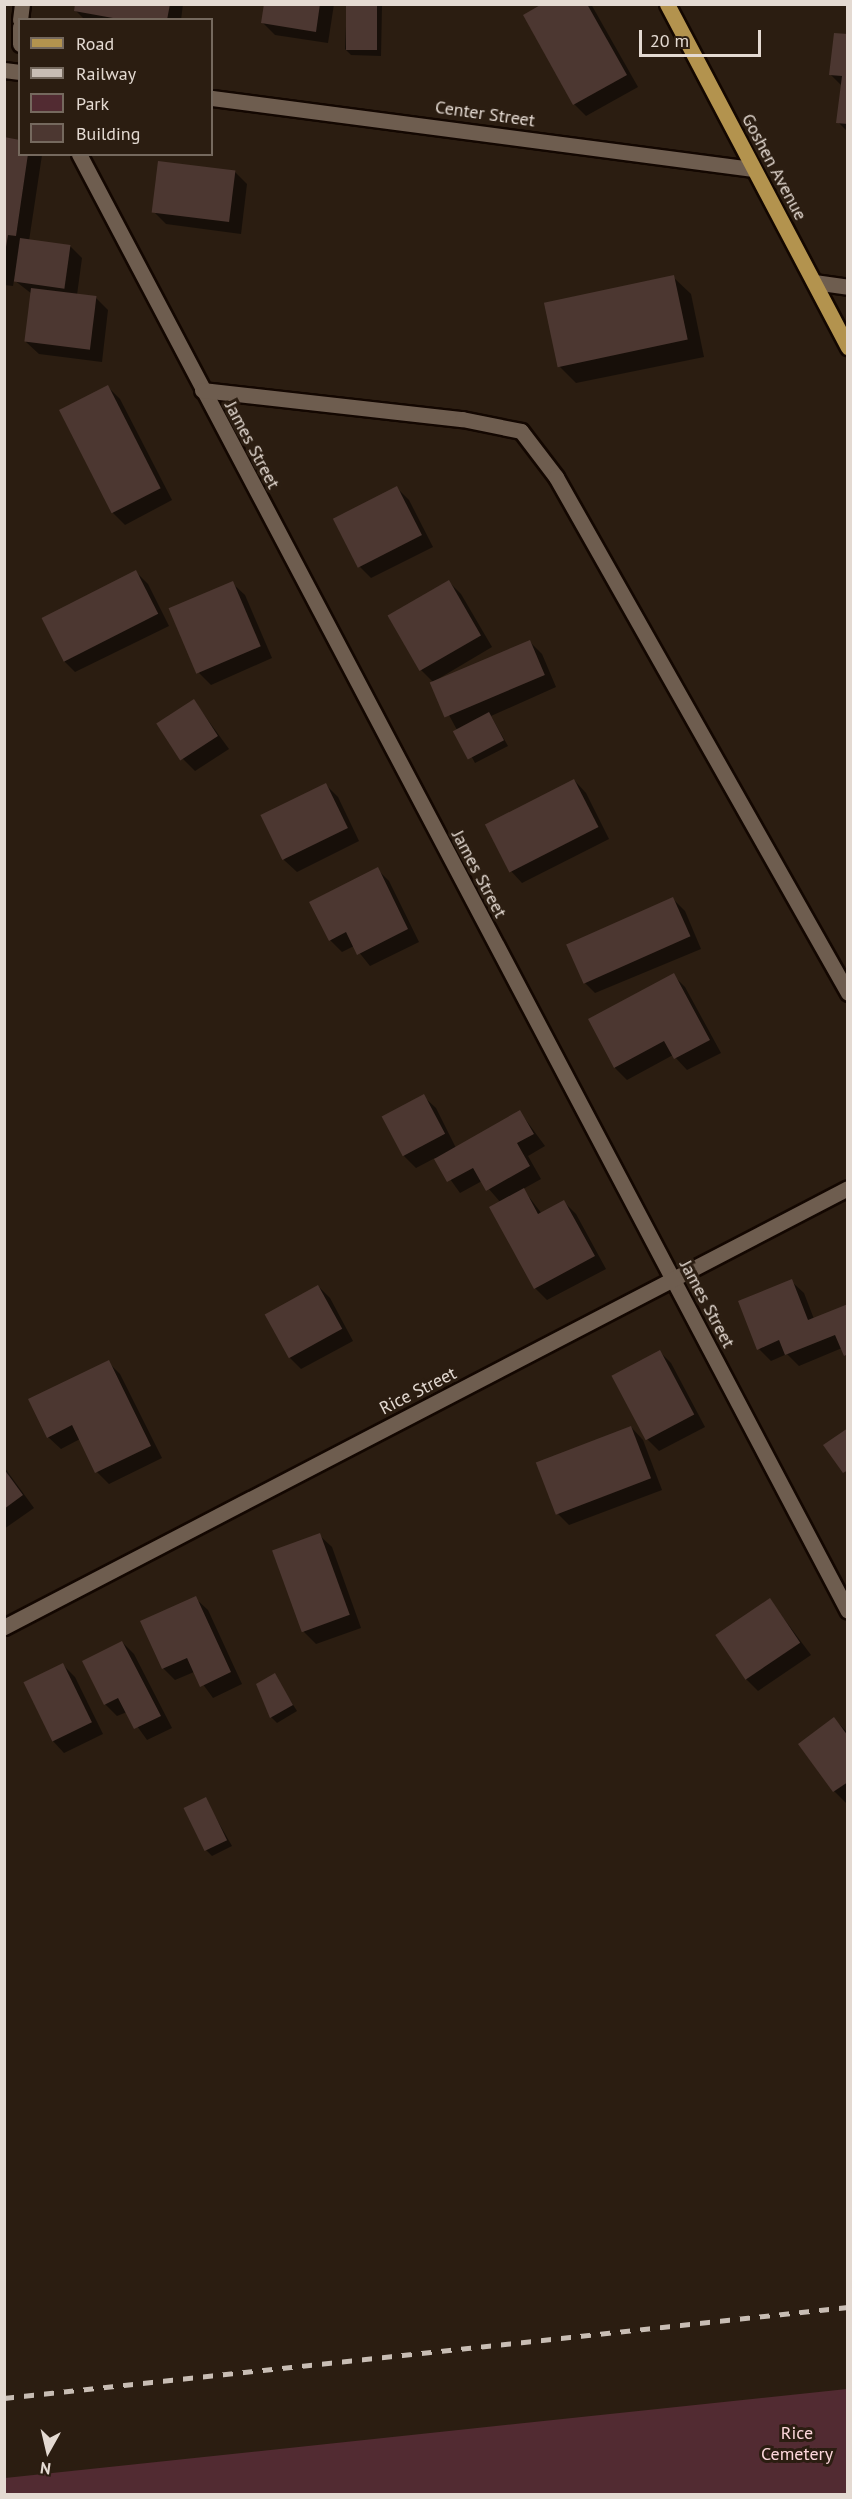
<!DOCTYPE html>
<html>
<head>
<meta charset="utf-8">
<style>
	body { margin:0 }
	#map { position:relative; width:852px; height:2499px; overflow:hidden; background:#2b1d11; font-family:"PT Sans",sans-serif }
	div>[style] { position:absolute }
	.green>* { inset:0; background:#522b32 }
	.shadow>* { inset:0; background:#0007 }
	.building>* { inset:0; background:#4c3731; transform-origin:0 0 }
	.roads { filter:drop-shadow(2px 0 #130701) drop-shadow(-2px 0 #130701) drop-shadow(0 2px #130701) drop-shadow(0 -2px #130701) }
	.minor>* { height:15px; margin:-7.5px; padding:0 7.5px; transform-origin:7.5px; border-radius:7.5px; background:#6e5d4f }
	.major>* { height:15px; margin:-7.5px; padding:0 7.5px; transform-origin:7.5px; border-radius:7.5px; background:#b3934e }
	.rail>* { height:4.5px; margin-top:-2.25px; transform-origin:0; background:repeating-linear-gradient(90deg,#c8bdb4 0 10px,transparent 0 20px) }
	span { translate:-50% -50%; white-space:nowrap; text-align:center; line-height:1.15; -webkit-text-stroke:6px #2b1d11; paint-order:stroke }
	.street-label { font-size:18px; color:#e4dad2 }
	.park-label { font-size:18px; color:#fdd7db }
	.frame { position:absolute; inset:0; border:6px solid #e4dad2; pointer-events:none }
	.legend { position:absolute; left:18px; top:18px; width:195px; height:138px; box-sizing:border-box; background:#2b1d11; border:2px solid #75695e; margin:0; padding:8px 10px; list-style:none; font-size:18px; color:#e4dad2 }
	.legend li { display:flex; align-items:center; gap:12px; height:30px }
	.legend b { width:30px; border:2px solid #75695e }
	.north { position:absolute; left:18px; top:2421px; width:60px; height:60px; -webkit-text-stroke:4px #2b1d11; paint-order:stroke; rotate:188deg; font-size:16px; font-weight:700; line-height:24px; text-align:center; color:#e4dad2 }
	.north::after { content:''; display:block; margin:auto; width:21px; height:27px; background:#e4dad2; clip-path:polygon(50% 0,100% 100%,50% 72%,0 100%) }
	.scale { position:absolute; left:639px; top:30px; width:122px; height:27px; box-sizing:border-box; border:3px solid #e4dad2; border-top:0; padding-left:8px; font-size:18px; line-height:21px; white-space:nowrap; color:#e4dad2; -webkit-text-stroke:4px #2b1d11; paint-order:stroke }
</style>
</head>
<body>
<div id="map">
	<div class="green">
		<i style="clip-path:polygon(847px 2389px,847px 2494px,5px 2494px,5px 2478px)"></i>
	</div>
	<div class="shadow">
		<i style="clip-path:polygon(77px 4px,183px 4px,181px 20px,85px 20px,76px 11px)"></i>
		<i style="clip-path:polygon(266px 4px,334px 4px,328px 43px,275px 35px,263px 23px)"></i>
		<i style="clip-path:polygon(347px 4px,382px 6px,381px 56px,351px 55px,345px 49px)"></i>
		<i style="clip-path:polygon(545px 4px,591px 4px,638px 87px,586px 116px,574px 104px)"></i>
		<i style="clip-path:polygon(848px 36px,848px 132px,838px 122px,842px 86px,830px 74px)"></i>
		<i style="clip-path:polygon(4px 139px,20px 154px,42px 155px,29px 241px,70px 246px,82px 258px,77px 295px,96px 298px,108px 310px,102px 362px,39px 354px,26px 342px,32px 294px,14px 280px,13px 286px,4px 285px)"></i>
		<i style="clip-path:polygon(235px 172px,247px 184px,241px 234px,166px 224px,154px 212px)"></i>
		<i style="clip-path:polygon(673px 277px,691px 294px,704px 357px,576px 383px,559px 366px)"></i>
		<i style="clip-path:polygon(108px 387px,120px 399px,172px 500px,125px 525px,113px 513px)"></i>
		<i style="clip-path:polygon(397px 488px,409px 500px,433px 547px,371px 578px,359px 566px)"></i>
		<i style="clip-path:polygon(136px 572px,148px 584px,169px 626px,75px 672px,63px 660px,43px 618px)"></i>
		<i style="clip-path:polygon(449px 582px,461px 594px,492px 647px,433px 682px,421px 670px)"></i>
		<i style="clip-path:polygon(232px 583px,245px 595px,272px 658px,211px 685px,199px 673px)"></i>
		<i style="clip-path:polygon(530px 642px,542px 654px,556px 687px,491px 716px,508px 746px,475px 763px,432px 684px)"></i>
		<i style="clip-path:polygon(194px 701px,229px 749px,195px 771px,183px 759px)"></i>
		<i style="clip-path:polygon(574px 780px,586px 793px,609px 839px,522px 883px,510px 870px)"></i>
		<i style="clip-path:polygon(326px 785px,338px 797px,359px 841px,297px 872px,284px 860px)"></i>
		<i style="clip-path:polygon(377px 869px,389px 881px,419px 942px,370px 966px,354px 946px,342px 952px,330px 940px)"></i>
		<i style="clip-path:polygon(673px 899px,685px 911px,701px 949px,595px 993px,583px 981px)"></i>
		<i style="clip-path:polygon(673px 975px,685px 987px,721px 1053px,687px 1070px,673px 1055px,627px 1080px,615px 1068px,590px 1020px)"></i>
		<i style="clip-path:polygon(423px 1096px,436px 1108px,456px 1148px,520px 1112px,545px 1146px,528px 1156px,541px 1179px,523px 1189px,542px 1214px,564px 1202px,576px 1214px,606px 1269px,547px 1300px,535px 1288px,501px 1203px,482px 1181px,460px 1193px,435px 1158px,416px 1168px,404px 1156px)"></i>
		<i style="clip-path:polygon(791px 1281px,804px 1293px,814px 1319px,848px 1305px,848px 1357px,842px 1348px,799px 1366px,787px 1354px,771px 1361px,759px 1349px)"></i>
		<i style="clip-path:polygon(318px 1286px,330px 1298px,353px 1341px,301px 1369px,289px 1357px)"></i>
		<i style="clip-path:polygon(659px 1351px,671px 1363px,705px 1427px,659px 1451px,647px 1439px)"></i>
		<i style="clip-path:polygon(108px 1362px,120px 1374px,162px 1458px,109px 1484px,97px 1472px,80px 1439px,61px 1449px,48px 1437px)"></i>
		<i style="clip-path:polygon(631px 1427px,643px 1440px,662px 1490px,569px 1525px,557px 1513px)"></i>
		<i style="clip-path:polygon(4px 1467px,34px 1508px,4px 1529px)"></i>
		<i style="clip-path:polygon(319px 1535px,332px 1547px,361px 1628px,316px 1644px,304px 1632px)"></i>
		<i style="clip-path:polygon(195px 1598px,208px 1610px,242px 1684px,213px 1698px,194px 1672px,175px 1680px,163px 1668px)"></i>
		<i style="clip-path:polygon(770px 1600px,811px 1655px,758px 1691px,746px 1679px)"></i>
		<i style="clip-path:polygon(122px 1642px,134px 1654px,172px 1728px,147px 1740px,127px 1712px,117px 1716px,105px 1704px)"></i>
		<i style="clip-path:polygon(63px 1665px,75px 1677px,103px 1734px,64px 1753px,52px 1740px)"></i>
		<i style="clip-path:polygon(274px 1675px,297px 1711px,277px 1723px,271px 1717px)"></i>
		<i style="clip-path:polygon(834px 1719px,848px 1733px,846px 1803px,834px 1791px)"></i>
		<i style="clip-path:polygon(205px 1799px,232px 1846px,212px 1856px,206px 1850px)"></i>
	</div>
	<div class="building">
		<i style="clip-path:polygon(75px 4px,170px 4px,167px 20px,124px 20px,74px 11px)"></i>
		<i style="clip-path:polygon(264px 4px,320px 4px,316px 32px,261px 23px)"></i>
		<i style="left:346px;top:4px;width:31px;height:46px"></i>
		<i style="clip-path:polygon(542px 4px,587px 4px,627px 75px,573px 105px,523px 15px)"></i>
		<i style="clip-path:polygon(834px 33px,848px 34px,848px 124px,836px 123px,842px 76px,829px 75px)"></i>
		<i style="clip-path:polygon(4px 137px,20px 140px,20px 154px,28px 154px,16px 236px,8px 235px,6px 247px)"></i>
		<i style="left:158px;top:161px;width:78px;height:52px;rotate:7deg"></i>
		<i style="left:20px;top:238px;width:51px;height:44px;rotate:8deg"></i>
		<i style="left:674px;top:275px;width:66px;height:133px;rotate:78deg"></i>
		<i style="left:31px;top:288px;width:66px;height:54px;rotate:7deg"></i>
		<i style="left:108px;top:385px;width:116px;height:55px;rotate:63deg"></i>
		<i style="left:397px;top:486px;width:55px;height:72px;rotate:63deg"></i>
		<i style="left:136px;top:570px;width:49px;height:106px;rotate:63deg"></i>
		<i style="left:449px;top:580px;width:64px;height:71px;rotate:60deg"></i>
		<i style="left:233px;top:581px;width:71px;height:70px;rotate:67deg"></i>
		<i style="left:530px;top:640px;width:38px;height:109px;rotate:67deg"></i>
		<i style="left:194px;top:699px;width:44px;height:45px;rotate:57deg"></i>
		<i style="left:489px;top:712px;width:32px;height:41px;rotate:62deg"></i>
		<i style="left:574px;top:779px;width:54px;height:100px;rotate:63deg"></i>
		<i style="left:326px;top:783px;width:50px;height:73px;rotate:64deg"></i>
		<i style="clip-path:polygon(378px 867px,408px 929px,357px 955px,346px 932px,329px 941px,309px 902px)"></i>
		<i style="left:673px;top:897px;width:43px;height:117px;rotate:66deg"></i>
		<i style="clip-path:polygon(674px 973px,710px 1040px,674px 1059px,664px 1041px,614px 1068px,588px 1019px)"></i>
		<i style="left:424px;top:1094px;width:45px;height:48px;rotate:62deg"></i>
		<i style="clip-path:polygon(520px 1110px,534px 1134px,517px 1143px,530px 1166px,486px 1191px,473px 1168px,447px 1182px,434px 1159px)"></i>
		<i style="clip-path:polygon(524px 1188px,538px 1214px,564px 1200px,595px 1256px,534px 1289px,489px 1207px)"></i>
		<i style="clip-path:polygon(792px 1279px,808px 1320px,848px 1304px,848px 1354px,844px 1356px,835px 1335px,785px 1355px,779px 1340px,757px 1350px,738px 1301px)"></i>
		<i style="left:318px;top:1285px;width:50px;height:61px;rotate:61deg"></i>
		<i style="left:660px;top:1350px;width:73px;height:55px;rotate:62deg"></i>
		<i style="clip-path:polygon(109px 1360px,151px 1446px,95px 1473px,72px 1425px,47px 1438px,28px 1399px)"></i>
		<i style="left:631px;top:1426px;width:56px;height:102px;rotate:69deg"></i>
		<i style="clip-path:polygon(848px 1428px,848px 1470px,843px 1473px,823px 1445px)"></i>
		<i style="clip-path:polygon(4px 1469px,23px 1495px,4px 1509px)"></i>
		<i style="left:320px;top:1533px;width:87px;height:51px;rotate:70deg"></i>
		<i style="clip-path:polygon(196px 1596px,231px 1672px,200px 1687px,187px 1658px,162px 1669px,140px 1621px)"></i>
		<i style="left:770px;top:1598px;width:54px;height:66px;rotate:56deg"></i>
		<i style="clip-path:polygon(122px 1641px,161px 1716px,134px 1729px,118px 1698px,104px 1705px,82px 1661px)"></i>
		<i style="left:63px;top:1663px;width:66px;height:44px;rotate:64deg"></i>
		<i style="clip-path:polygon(275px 1673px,293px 1705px,270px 1718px,256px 1684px)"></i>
		<i style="clip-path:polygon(834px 1717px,848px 1736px,848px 1782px,833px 1792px,798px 1744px)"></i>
		<i style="left:206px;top:1797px;width:48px;height:25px;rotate:64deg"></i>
	</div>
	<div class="roads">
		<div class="minor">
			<i style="left:20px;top:20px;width:16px;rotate:-83deg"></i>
			<i style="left:20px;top:27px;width:17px;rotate:90deg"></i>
			<i style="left:4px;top:70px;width:16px;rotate:7deg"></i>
			<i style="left:212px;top:98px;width:546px;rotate:7.48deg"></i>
			<i style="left:79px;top:154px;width:1647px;rotate:62.18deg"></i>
			<i style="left:814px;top:282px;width:34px;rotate:8deg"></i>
			<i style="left:202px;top:390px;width:262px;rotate:6.4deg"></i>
			<i style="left:462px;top:419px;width:60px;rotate:11.5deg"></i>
			<i style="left:521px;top:431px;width:58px;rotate:52.7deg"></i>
			<i style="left:556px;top:477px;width:593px;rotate:60.49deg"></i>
			<i style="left:4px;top:1627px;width:951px;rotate:-27.48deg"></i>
		</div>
		<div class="major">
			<i style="left:667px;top:4px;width:388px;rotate:62.2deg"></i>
		</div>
	</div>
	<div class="rail">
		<i style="left:4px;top:2398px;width:849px;rotate:-6.15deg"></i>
	</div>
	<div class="street-label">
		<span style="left:485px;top:114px;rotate:8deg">Center Street</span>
		<span style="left:774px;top:167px;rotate:62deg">Goshen Avenue</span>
		<span style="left:252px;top:445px;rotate:62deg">James Street</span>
		<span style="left:479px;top:874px;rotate:62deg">James Street</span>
		<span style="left:707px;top:1304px;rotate:62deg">James Street</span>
		<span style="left:418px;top:1391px;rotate:-27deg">Rice Street</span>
	</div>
	<div class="park-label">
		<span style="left:797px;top:2444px">Rice<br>Cemetery</span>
	</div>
	<div class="frame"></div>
	<ul class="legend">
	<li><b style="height:8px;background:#b3934e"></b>Road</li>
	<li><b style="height:8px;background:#c8bdb4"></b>Railway</li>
	<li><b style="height:16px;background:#522b32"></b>Park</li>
	<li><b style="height:16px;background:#4c3731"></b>Building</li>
	</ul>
	<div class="north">N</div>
	<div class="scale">20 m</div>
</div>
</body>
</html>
